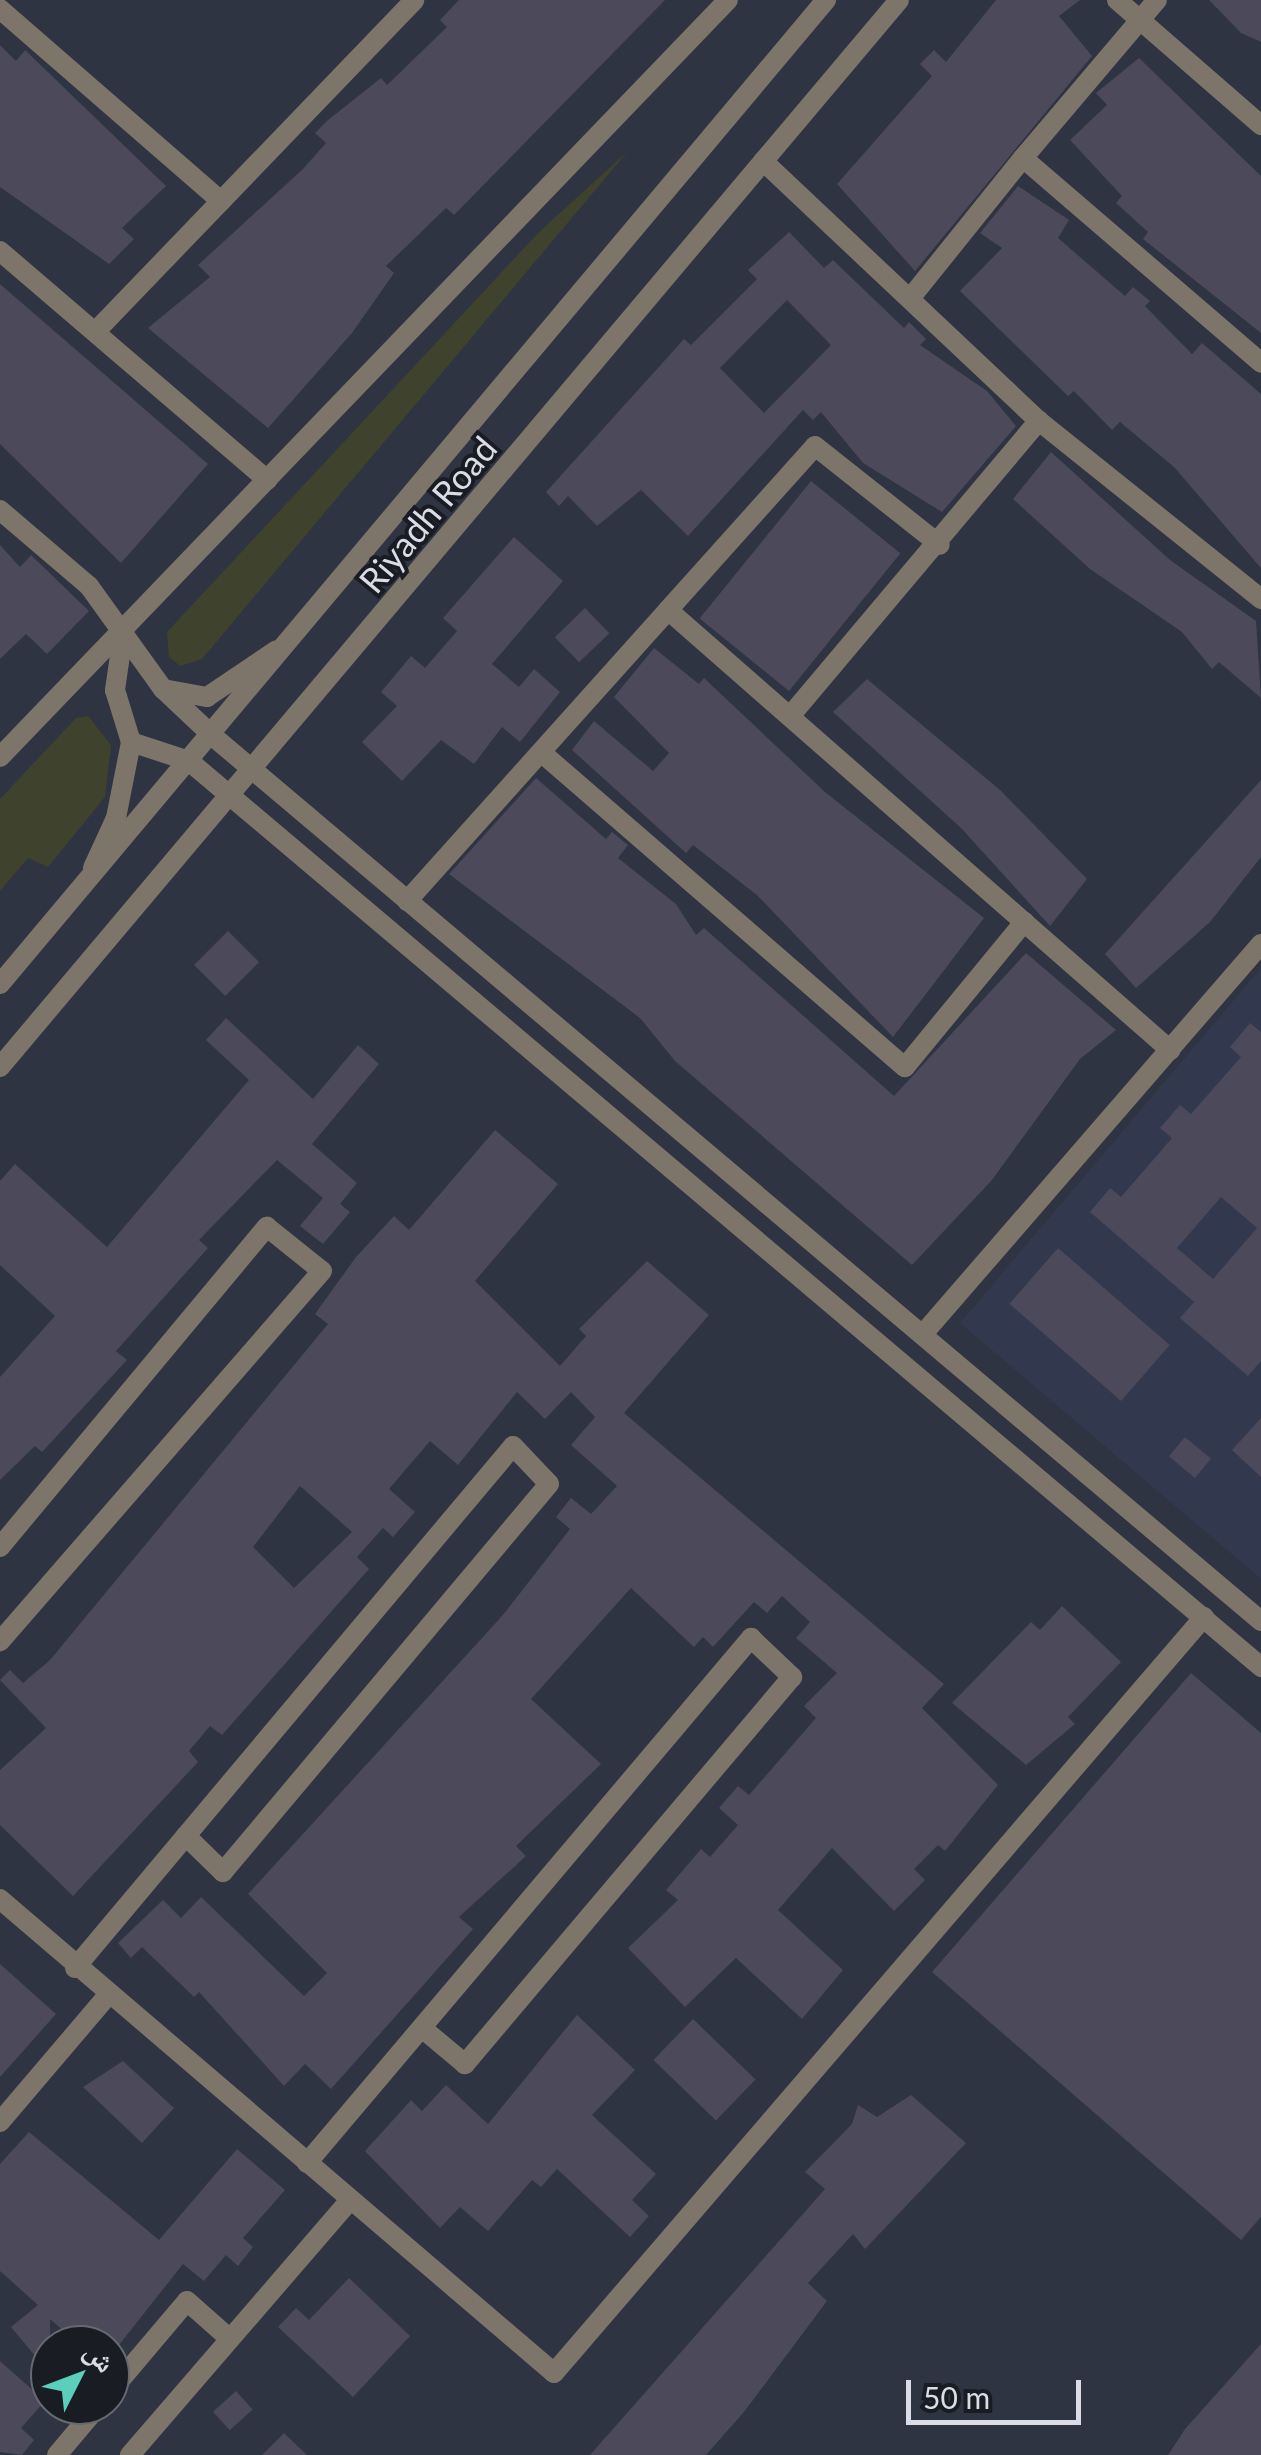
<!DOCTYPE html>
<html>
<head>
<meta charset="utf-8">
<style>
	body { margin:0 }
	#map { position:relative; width:1261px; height:2455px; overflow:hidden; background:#2e3442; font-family:Lato,"Noto Naskh Arabic",sans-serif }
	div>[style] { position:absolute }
	.built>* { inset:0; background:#32394e }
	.green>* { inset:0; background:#3f422c }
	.building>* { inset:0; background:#4b495a; transform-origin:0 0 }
	.minor>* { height:20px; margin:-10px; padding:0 10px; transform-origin:10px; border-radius:10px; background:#7e756a }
	.tertiary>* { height:20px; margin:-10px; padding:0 10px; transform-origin:10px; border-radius:10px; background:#7e756a }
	span { translate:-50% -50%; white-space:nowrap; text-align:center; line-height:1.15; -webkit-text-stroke:8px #191c22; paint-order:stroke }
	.street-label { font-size:35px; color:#dadde7 }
	.north { position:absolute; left:30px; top:2325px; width:100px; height:100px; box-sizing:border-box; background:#191c22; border:2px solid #666971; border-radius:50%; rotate:48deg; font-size:28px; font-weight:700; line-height:40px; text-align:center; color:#dadde7 }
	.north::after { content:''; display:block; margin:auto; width:35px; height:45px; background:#5bcebc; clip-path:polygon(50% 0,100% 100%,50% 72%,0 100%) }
	.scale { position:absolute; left:906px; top:2380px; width:175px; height:45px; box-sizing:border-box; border:5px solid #dadde7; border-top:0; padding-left:12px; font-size:30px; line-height:35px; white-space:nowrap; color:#dadde7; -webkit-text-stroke:8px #191c22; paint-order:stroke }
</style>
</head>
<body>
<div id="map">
	<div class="built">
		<i style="clip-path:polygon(1261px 968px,1261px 1579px,960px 1323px)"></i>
	</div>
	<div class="green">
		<i style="clip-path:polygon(628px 151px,202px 659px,180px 666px,169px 657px,167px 632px,539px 232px)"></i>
		<i style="clip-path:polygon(88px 716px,111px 745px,105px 797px,48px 867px,28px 858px,0 891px,0 799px,76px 718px)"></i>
	</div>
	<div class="building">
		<i style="clip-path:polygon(459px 0,665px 0,454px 215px,446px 208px,386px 266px,394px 273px,352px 333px,268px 428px,148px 328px,210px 277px,198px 265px,303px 169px,326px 143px,315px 133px,328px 120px,381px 78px,387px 85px,447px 27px,440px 20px)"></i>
		<i style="clip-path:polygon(996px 0,1080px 0,1059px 16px,1092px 56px,915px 271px,837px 184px,932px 76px,920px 64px,934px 50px,946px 62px)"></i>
		<i style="clip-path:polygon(1209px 0,1261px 0,1261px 42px,1241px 33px)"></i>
		<i style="clip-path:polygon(0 45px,16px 61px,25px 50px,166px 186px,122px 228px,134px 239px,109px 264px,0 187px)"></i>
		<i style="clip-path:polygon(1139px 58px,1261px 176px,1261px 333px,1143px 239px,1148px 232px,1116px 203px,1122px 196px,1070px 140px,1107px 105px,1096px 93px)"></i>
		<i style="clip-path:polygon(1018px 186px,1069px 220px,1058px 238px,1125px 296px,1133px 287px,1150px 301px,1145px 306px,1192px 354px,1202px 343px,1261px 394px,1261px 568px,1174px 467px,1120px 422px,1112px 430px,1074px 391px,1068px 396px,960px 291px,1002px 248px,980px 233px)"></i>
		<i style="clip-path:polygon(evenodd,789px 232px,824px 268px,833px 260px,904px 328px,909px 322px,926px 339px,920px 345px,987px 391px,1016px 426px,942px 512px,863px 463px,821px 412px,813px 420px,803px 410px,688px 536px,641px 490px,597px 526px,568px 496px,559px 506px,546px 492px,684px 339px,691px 345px,757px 279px,748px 270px,789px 232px,787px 300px,831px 345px,764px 413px,720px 368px,787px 300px)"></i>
		<i style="clip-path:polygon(0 284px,208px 464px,121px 563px,0 444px)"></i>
		<i style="clip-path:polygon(1051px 452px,1170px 560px,1256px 621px,1261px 698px,1219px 662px,1212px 669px,1182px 632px,1090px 569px,1013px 499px)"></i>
		<i style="left:811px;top:481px;width:115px;height:177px;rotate:39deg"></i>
		<i style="clip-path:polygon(514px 537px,563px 581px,492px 664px,519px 687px,534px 669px,560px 692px,520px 742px,502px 727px,474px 764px,441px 740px,402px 781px,362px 742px,397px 706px,381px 692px,411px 656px,425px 668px,457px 631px,443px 618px)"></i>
		<i style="clip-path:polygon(0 545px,20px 567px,31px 555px,89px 611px,47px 654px,26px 634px,0 659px)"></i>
		<i style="left:585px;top:608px;width:35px;height:42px;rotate:46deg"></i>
		<i style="clip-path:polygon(654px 648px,699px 684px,704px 678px,825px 792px,984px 918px,893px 1037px,758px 896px,693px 845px,686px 853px,572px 750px,594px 721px,653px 771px,669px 753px,614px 697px)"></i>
		<i style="clip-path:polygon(867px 679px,1000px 790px,1087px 879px,1050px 926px,961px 828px,833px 712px)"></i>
		<i style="clip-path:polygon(536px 778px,606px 839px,612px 832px,628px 845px,618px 858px,676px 904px,696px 935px,704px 928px,894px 1096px,1026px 953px,1116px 1030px,1080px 1059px,992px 1180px,912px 1265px,675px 1061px,640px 1018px,449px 874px)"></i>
		<i style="clip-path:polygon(1261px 780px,1261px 857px,1210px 922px,1136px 988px,1105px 954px)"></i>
		<i style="left:228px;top:931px;width:44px;height:48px;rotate:45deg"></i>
		<i style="clip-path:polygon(226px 1018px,313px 1099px,358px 1045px,379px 1064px,312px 1144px,357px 1183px,340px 1204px,350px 1212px,323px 1244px,300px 1226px,323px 1198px,277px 1160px,199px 1240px,208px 1248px,116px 1351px,127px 1360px,42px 1452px,35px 1446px,0 1480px,0 1377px,55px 1316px,0 1265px,0 1181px,15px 1164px,107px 1247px,249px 1080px,206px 1040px)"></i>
		<i style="clip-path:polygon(evenodd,1250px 1023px,1261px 1032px,1261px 1361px,1248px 1376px,1180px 1318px,1194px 1302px,1090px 1212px,1110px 1188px,1121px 1197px,1172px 1138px,1160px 1128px,1180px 1105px,1191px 1114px,1241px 1057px,1230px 1047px,1250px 1023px,1221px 1197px,1257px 1228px,1213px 1279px,1177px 1248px,1221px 1197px)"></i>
		<i style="clip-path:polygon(evenodd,495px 1130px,558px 1184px,475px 1281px,560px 1366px,586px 1336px,579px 1329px,647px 1261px,709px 1315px,624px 1413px,944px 1684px,922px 1708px,998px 1785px,945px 1851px,938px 1845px,914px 1869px,925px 1880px,894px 1911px,832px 1848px,778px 1910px,843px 1970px,802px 2019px,736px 1958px,685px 2007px,628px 1948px,678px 1900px,666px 1890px,701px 1849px,710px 1857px,738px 1825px,719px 1808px,738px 1786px,749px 1795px,816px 1718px,804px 1706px,837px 1673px,796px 1638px,810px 1622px,782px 1596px,767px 1613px,754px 1602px,713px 1647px,703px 1637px,694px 1647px,631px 1588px,531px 1699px,601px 1764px,516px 1846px,526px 1856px,459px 1917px,473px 1929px,331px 2089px,305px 2064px,284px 2086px,199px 1992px,194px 1997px,142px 1947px,131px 1958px,118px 1943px,163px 1900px,181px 1918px,201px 1897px,304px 1996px,327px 1973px,248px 1894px,503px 1615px,570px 1529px,556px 1517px,571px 1498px,591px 1514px,617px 1486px,571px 1445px,595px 1417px,571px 1392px,545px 1419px,517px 1392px,458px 1465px,430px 1441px,389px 1489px,415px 1512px,393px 1537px,383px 1528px,357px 1557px,369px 1569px,222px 1735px,210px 1726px,189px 1751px,198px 1762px,73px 1896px,0 1825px,0 1770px,46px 1728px,0 1680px,10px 1670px,23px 1683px,50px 1660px,328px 1324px,315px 1314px,356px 1257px,394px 1216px,409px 1230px,495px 1130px,300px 1486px,352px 1532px,294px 1588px,253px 1547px,300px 1486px)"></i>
		<i style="left:1058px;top:1248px;width:148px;height:74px;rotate:41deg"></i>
		<i style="clip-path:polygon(1261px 1418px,1261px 1477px,1232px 1450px)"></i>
		<i style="left:1185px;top:1437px;width:34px;height:25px;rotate:40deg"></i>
		<i style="clip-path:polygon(1062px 1606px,1121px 1662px,1068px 1717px,1075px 1724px,1026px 1765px,952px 1703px,1031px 1622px,1040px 1630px)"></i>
		<i style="clip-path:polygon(1191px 1673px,1261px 1733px,1261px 2217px,1241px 2240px,932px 1972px)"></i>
		<i style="clip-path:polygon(0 1964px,56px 2014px,0 2077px)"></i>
		<i style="clip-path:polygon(577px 2015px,635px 2070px,592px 2115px,656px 2174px,632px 2200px,649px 2216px,630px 2237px,557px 2169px,541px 2187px,532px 2180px,488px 2231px,460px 2207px,440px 2228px,365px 2151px,411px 2100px,422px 2111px,446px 2085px,488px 2124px)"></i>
		<i style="left:693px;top:2019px;width:87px;height:57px;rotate:44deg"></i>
		<i style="clip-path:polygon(123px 2061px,174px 2108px,142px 2143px,83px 2087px)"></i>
		<i style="clip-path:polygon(911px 2095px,966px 2143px,865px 2249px,853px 2234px,808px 2283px,827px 2301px,744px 2412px,706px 2455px,590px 2455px,825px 2189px,805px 2172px,852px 2124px,858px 2105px,877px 2117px)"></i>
		<i style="clip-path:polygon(29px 2132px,159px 2240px,237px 2149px,285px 2190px,243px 2238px,253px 2247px,238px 2266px,226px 2255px,204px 2281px,183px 2264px,119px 2345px,80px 2345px,50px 2319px,50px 2374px,11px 2327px,38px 2305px,0 2271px,0 2164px)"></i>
		<i style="clip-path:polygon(349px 2278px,410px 2336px,353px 2397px,278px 2327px,296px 2308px,309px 2320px)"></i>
		<i style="clip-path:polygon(1261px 2344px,1261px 2455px,1168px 2455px,1185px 2429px)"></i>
		<i style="clip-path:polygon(0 2361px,45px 2401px,21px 2428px,34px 2440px,22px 2455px,0 2452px)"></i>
		<i style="left:236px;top:2391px;width:25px;height:31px;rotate:48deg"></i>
		<i style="clip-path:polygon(284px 2433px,307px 2455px,262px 2455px)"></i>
	</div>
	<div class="minor">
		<i style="left:1117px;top:0;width:191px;rotate:41deg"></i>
		<i style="left:0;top:9px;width:293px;rotate:41deg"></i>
		<i style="left:1023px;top:158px;width:207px;rotate:-49.7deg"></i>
		<i style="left:763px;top:161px;width:379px;rotate:43.3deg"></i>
		<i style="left:1039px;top:421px;width:285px;rotate:38.7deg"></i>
		<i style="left:0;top:251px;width:352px;rotate:40.6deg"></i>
		<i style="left:912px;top:296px;width:177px;rotate:-51.2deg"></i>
		<i style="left:1023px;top:158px;width:314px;rotate:40.7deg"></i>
		<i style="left:96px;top:331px;width:459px;rotate:-46.1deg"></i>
		<i style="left:0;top:510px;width:117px;rotate:40.5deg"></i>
		<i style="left:89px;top:586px;width:127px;rotate:54.3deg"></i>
		<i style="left:163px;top:689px;width:71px;rotate:43.3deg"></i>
		<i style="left:668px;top:610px;width:220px;rotate:-48.1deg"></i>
		<i style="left:815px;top:446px;width:159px;rotate:38.4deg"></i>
		<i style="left:124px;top:628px;width:63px;rotate:98.3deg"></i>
		<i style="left:115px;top:690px;width:54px;rotate:72.9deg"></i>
		<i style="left:131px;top:742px;width:61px;rotate:18.1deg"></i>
		<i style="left:163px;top:689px;width:45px;rotate:10.3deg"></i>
		<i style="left:207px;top:697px;width:84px;rotate:-33.9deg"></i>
		<i style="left:791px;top:715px;width:385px;rotate:-49.9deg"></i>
		<i style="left:542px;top:753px;width:480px;rotate:40.9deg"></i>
		<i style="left:905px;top:1067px;width:188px;rotate:-50.6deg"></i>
		<i style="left:0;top:757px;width:1050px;rotate:-46.12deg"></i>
		<i style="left:93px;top:868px;width:55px;rotate:-65.3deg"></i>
		<i style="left:116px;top:818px;width:77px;rotate:-78.8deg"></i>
		<i style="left:407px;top:901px;width:391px;rotate:-48.1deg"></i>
		<i style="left:668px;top:610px;width:668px;rotate:41.23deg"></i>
		<i style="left:923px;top:1334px;width:516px;rotate:-49.09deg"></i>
		<i style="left:0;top:1547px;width:417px;rotate:-50.2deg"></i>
		<i style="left:267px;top:1227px;width:70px;rotate:38.7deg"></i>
		<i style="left:322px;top:1271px;width:491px;rotate:131deg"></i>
		<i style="left:0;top:1899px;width:729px;rotate:40.55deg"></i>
		<i style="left:554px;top:2373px;width:997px;rotate:-49.31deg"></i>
		<i style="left:75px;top:1968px;width:681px;rotate:-50deg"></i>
		<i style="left:513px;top:1446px;width:52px;rotate:46.5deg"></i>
		<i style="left:549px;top:1484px;width:507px;rotate:130.04deg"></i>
		<i style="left:223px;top:1872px;width:52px;rotate:-135.8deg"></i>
		<i style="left:0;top:2122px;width:167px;rotate:-49.6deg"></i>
		<i style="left:307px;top:2163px;width:688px;rotate:-49.78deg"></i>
		<i style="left:751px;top:1638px;width:57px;rotate:43.6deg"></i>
		<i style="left:792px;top:1677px;width:507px;rotate:130.2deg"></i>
		<i style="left:465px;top:2064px;width:56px;rotate:-140.1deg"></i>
		<i style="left:110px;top:2392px;width:119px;rotate:-49.8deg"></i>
		<i style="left:187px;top:2301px;width:57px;rotate:41.5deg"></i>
		<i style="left:57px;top:2455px;width:65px;rotate:-50deg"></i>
		<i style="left:130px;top:2455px;width:337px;rotate:-49.2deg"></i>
	</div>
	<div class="tertiary">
		<i style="left:215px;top:738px;width:1369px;rotate:40.17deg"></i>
		<i style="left:189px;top:761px;width:1404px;rotate:40.2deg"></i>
		<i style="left:0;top:984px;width:1285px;rotate:-49.99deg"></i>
		<i style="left:0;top:1067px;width:1395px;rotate:-49.88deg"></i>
	</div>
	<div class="street-label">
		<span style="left:427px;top:514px;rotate:-50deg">Riyadh Road</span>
	</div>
	<div class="north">ش</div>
	<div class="scale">50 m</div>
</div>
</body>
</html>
